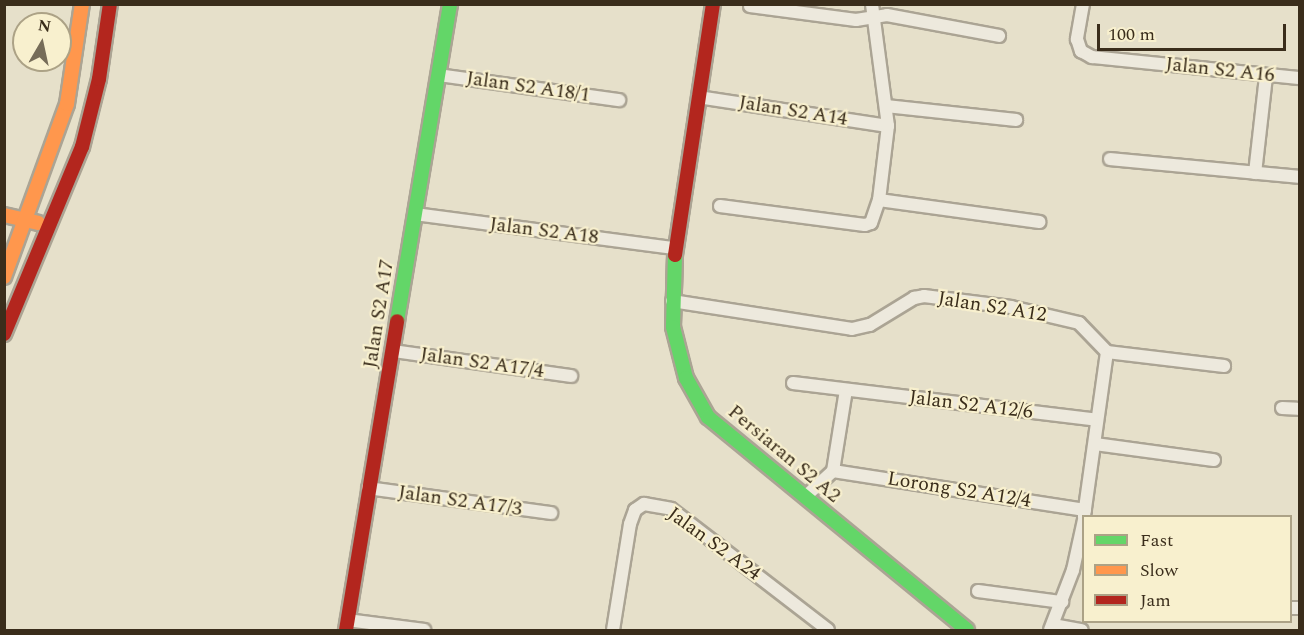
<!DOCTYPE html>
<html>
<head>
<meta charset="utf-8">
<style>
	body { margin:0 }
	#map { position:relative; width:1304px; height:635px; overflow:hidden; background:#e6e0ca; font-family:Spectral,serif }
	div>[style] { position:absolute }
	.roads { filter:drop-shadow(2px 0 #aba494) drop-shadow(-2px 0 #aba494) drop-shadow(0 2px #aba494) drop-shadow(0 -2px #aba494) }
	.street>* { height:12px; margin:-6px; padding:0 6px; transform-origin:6px; border-radius:6px; background:#ede9dd }
	.fast>* { height:14px; margin:-7px; padding:0 7px; transform-origin:7px; border-radius:7px; background:#63d668 }
	.slow>* { height:14px; margin:-7px; padding:0 7px; transform-origin:7px; border-radius:7px; background:#ff974d }
	.jam>* { height:14px; margin:-7px; padding:0 7px; transform-origin:7px; border-radius:7px; background:#b3261e }
	span { translate:-50% -50%; white-space:nowrap; text-align:center; line-height:1.15; -webkit-text-stroke:4.5px #f8f0ce; paint-order:stroke }
	.street-label { font-size:20px; color:#3a2d1b }
	.frame { position:absolute; inset:0; border:6px solid #3a2d1b; pointer-events:none }
	.legend { position:absolute; left:1082px; top:515px; width:210px; height:108px; box-sizing:border-box; background:#f8f0ce; border:2px solid #aca286; margin:0; padding:8px 10px; list-style:none; font-size:18px; color:#3a2d1b }
	.legend li { display:flex; align-items:center; gap:12px; height:30px }
	.legend b { width:30px; border:2px solid #aca286 }
	.north { position:absolute; left:12px; top:12px; width:60px; height:60px; box-sizing:border-box; background:#f8f0ce; border:2px solid #aca286; border-radius:50%; rotate:9deg; font-size:16px; font-weight:700; line-height:24px; text-align:center; color:#3a2d1b }
	.north::after { content:''; display:block; margin:auto; width:21px; height:27px; background:#766c58; clip-path:polygon(50% 0,100% 100%,50% 72%,0 100%) }
	.scale { position:absolute; left:1097px; top:24px; width:189px; height:27px; box-sizing:border-box; border:3px solid #3a2d1b; border-top:0; padding-left:8px; font-size:18px; line-height:21px; white-space:nowrap; color:#3a2d1b; -webkit-text-stroke:4px #f8f0ce; paint-order:stroke }
</style>
</head>
<body>
<div id="map">
	<div class="roads">
		<div class="street">
			<i style="left:1083px;top:4px;width:36px;rotate:100deg"></i>
			<i style="left:1077px;top:39px;width:13px;rotate:72deg"></i>
			<i style="left:1081px;top:51px;width:13px;rotate:29deg"></i>
			<i style="left:1092px;top:57px;width:209px;rotate:5.8deg"></i>
			<i style="left:750px;top:6px;width:107px;rotate:7.5deg"></i>
			<i style="left:856px;top:20px;width:31px;rotate:-9deg"></i>
			<i style="left:887px;top:15px;width:114px;rotate:10.6deg"></i>
			<i style="left:438px;top:75px;width:183px;rotate:7.9deg"></i>
			<i style="left:698px;top:97px;width:192px;rotate:8.7deg"></i>
			<i style="left:886px;top:106px;width:131px;rotate:6.1deg"></i>
			<i style="left:1110px;top:159px;width:191px;rotate:5.4deg"></i>
			<i style="left:1255px;top:173px;width:98px;rotate:-83.5deg"></i>
			<i style="left:879px;top:200px;width:162px;rotate:7.8deg"></i>
			<i style="left:720px;top:206px;width:146px;rotate:7.5deg"></i>
			<i style="left:865px;top:225px;width:6px;rotate:-18deg"></i>
			<i style="left:871px;top:223px;width:24px;rotate:-71deg"></i>
			<i style="left:879px;top:200px;width:75px;rotate:-83.1deg"></i>
			<i style="left:888px;top:126px;width:123px;rotate:-97.5deg"></i>
			<i style="left:415px;top:214px;width:261px;rotate:7.5deg"></i>
			<i style="left:672px;top:301px;width:182px;rotate:8.8deg"></i>
			<i style="left:852px;top:329px;width:18px;rotate:-13deg"></i>
			<i style="left:870px;top:325px;width:52px;rotate:-31.5deg"></i>
			<i style="left:914px;top:298px;width:10px;rotate:-11deg"></i>
			<i style="left:924px;top:296px;width:88px;rotate:7.2deg"></i>
			<i style="left:1011px;top:307px;width:70px;rotate:13.2deg"></i>
			<i style="left:1079px;top:323px;width:40px;rotate:46deg"></i>
			<i style="left:1107px;top:352px;width:166px;rotate:98deg"></i>
			<i style="left:393px;top:351px;width:180px;rotate:8deg"></i>
			<i style="left:1107px;top:352px;width:118px;rotate:6.8deg"></i>
			<i style="left:793px;top:383px;width:306px;rotate:6.9deg"></i>
			<i style="left:1282px;top:408px;width:18px;rotate:3deg"></i>
			<i style="left:1095px;top:444px;width:120px;rotate:7.7deg"></i>
			<i style="left:833px;top:471px;width:255px;rotate:8.8deg"></i>
			<i style="left:368px;top:488px;width:185px;rotate:7.8deg"></i>
			<i style="left:805px;top:497px;width:38px;rotate:-43deg"></i>
			<i style="left:833px;top:471px;width:82px;rotate:-80.9deg"></i>
			<i style="left:978px;top:591px;width:85px;rotate:7.5deg"></i>
			<i style="left:1290px;top:608px;width:10px"></i>
			<i style="left:347px;top:620px;width:78px;rotate:7.4deg"></i>
			<i style="left:1053px;top:625px;width:29px;rotate:10deg"></i>
			<i style="left:613px;top:630px;width:107px;rotate:-80.9deg"></i>
			<i style="left:630px;top:524px;width:15px;rotate:-70deg"></i>
			<i style="left:635px;top:510px;width:11px;rotate:-34deg"></i>
			<i style="left:644px;top:504px;width:27px;rotate:10deg"></i>
			<i style="left:671px;top:509px;width:198px;rotate:37.6deg"></i>
			<i style="left:1050px;top:630px;width:64px;rotate:-69deg"></i>
			<i style="left:1073px;top:570px;width:51px;rotate:-77.6deg"></i>
		</div>
		<div class="fast">
			<i style="left:675px;top:255px;width:72px;rotate:91.6deg"></i>
			<i style="left:673px;top:327px;width:53px;rotate:75.7deg"></i>
			<i style="left:686px;top:378px;width:45px;rotate:60.6deg"></i>
			<i style="left:708px;top:417px;width:335px;rotate:39.4deg"></i>
			<i style="left:397px;top:321px;width:321px;rotate:-80.5deg"></i>
		</div>
		<div class="slow">
			<i style="left:4px;top:215px;width:35px;rotate:13deg"></i>
			<i style="left:4px;top:277px;width:184px;rotate:-70deg"></i>
			<i style="left:67px;top:104px;width:101px;rotate:-81.5deg"></i>
		</div>
		<div class="jam">
			<i style="left:675px;top:255px;width:254px;rotate:-81.4deg"></i>
			<i style="left:4px;top:334px;width:203px;rotate:-67.4deg"></i>
			<i style="left:82px;top:147px;width:70px;rotate:-76deg"></i>
			<i style="left:99px;top:79px;width:76px;rotate:-81.7deg"></i>
			<i style="left:346px;top:630px;width:313px;rotate:-80.6deg"></i>
		</div>
	</div>
	<div class="street-label">
		<span style="left:1220px;top:70px;rotate:6deg">Jalan S2 A16</span>
		<span style="left:528px;top:87px;rotate:8deg">Jalan S2 A18/1</span>
		<span style="left:793px;top:111px;rotate:9deg">Jalan S2 A14</span>
		<span style="left:544px;top:231px;rotate:7deg">Jalan S2 A18</span>
		<span style="left:992px;top:307px;rotate:9deg">Jalan S2 A12</span>
		<span style="left:379px;top:314px;rotate:-81deg">Jalan S2 A17</span>
		<span style="left:482px;top:363px;rotate:8deg">Jalan S2 A17/4</span>
		<span style="left:971px;top:405px;rotate:7deg">Jalan S2 A12/6</span>
		<span style="left:784px;top:454px;rotate:40deg">Persiaran S2 A2</span>
		<span style="left:959px;top:490px;rotate:9deg">Lorong S2 A12/4</span>
		<span style="left:460px;top:501px;rotate:8deg">Jalan S2 A17/3</span>
		<span style="left:714px;top:544px;rotate:36deg">Jalan S2 A24</span>
	</div>
	<div class="frame"></div>
	<ul class="legend">
	<li><b style="height:8px;background:#63d668"></b>Fast</li>
	<li><b style="height:8px;background:#ff974d"></b>Slow</li>
	<li><b style="height:8px;background:#b3261e"></b>Jam</li>
	</ul>
	<div class="north">N</div>
	<div class="scale">100 m</div>
</div>
</body>
</html>
